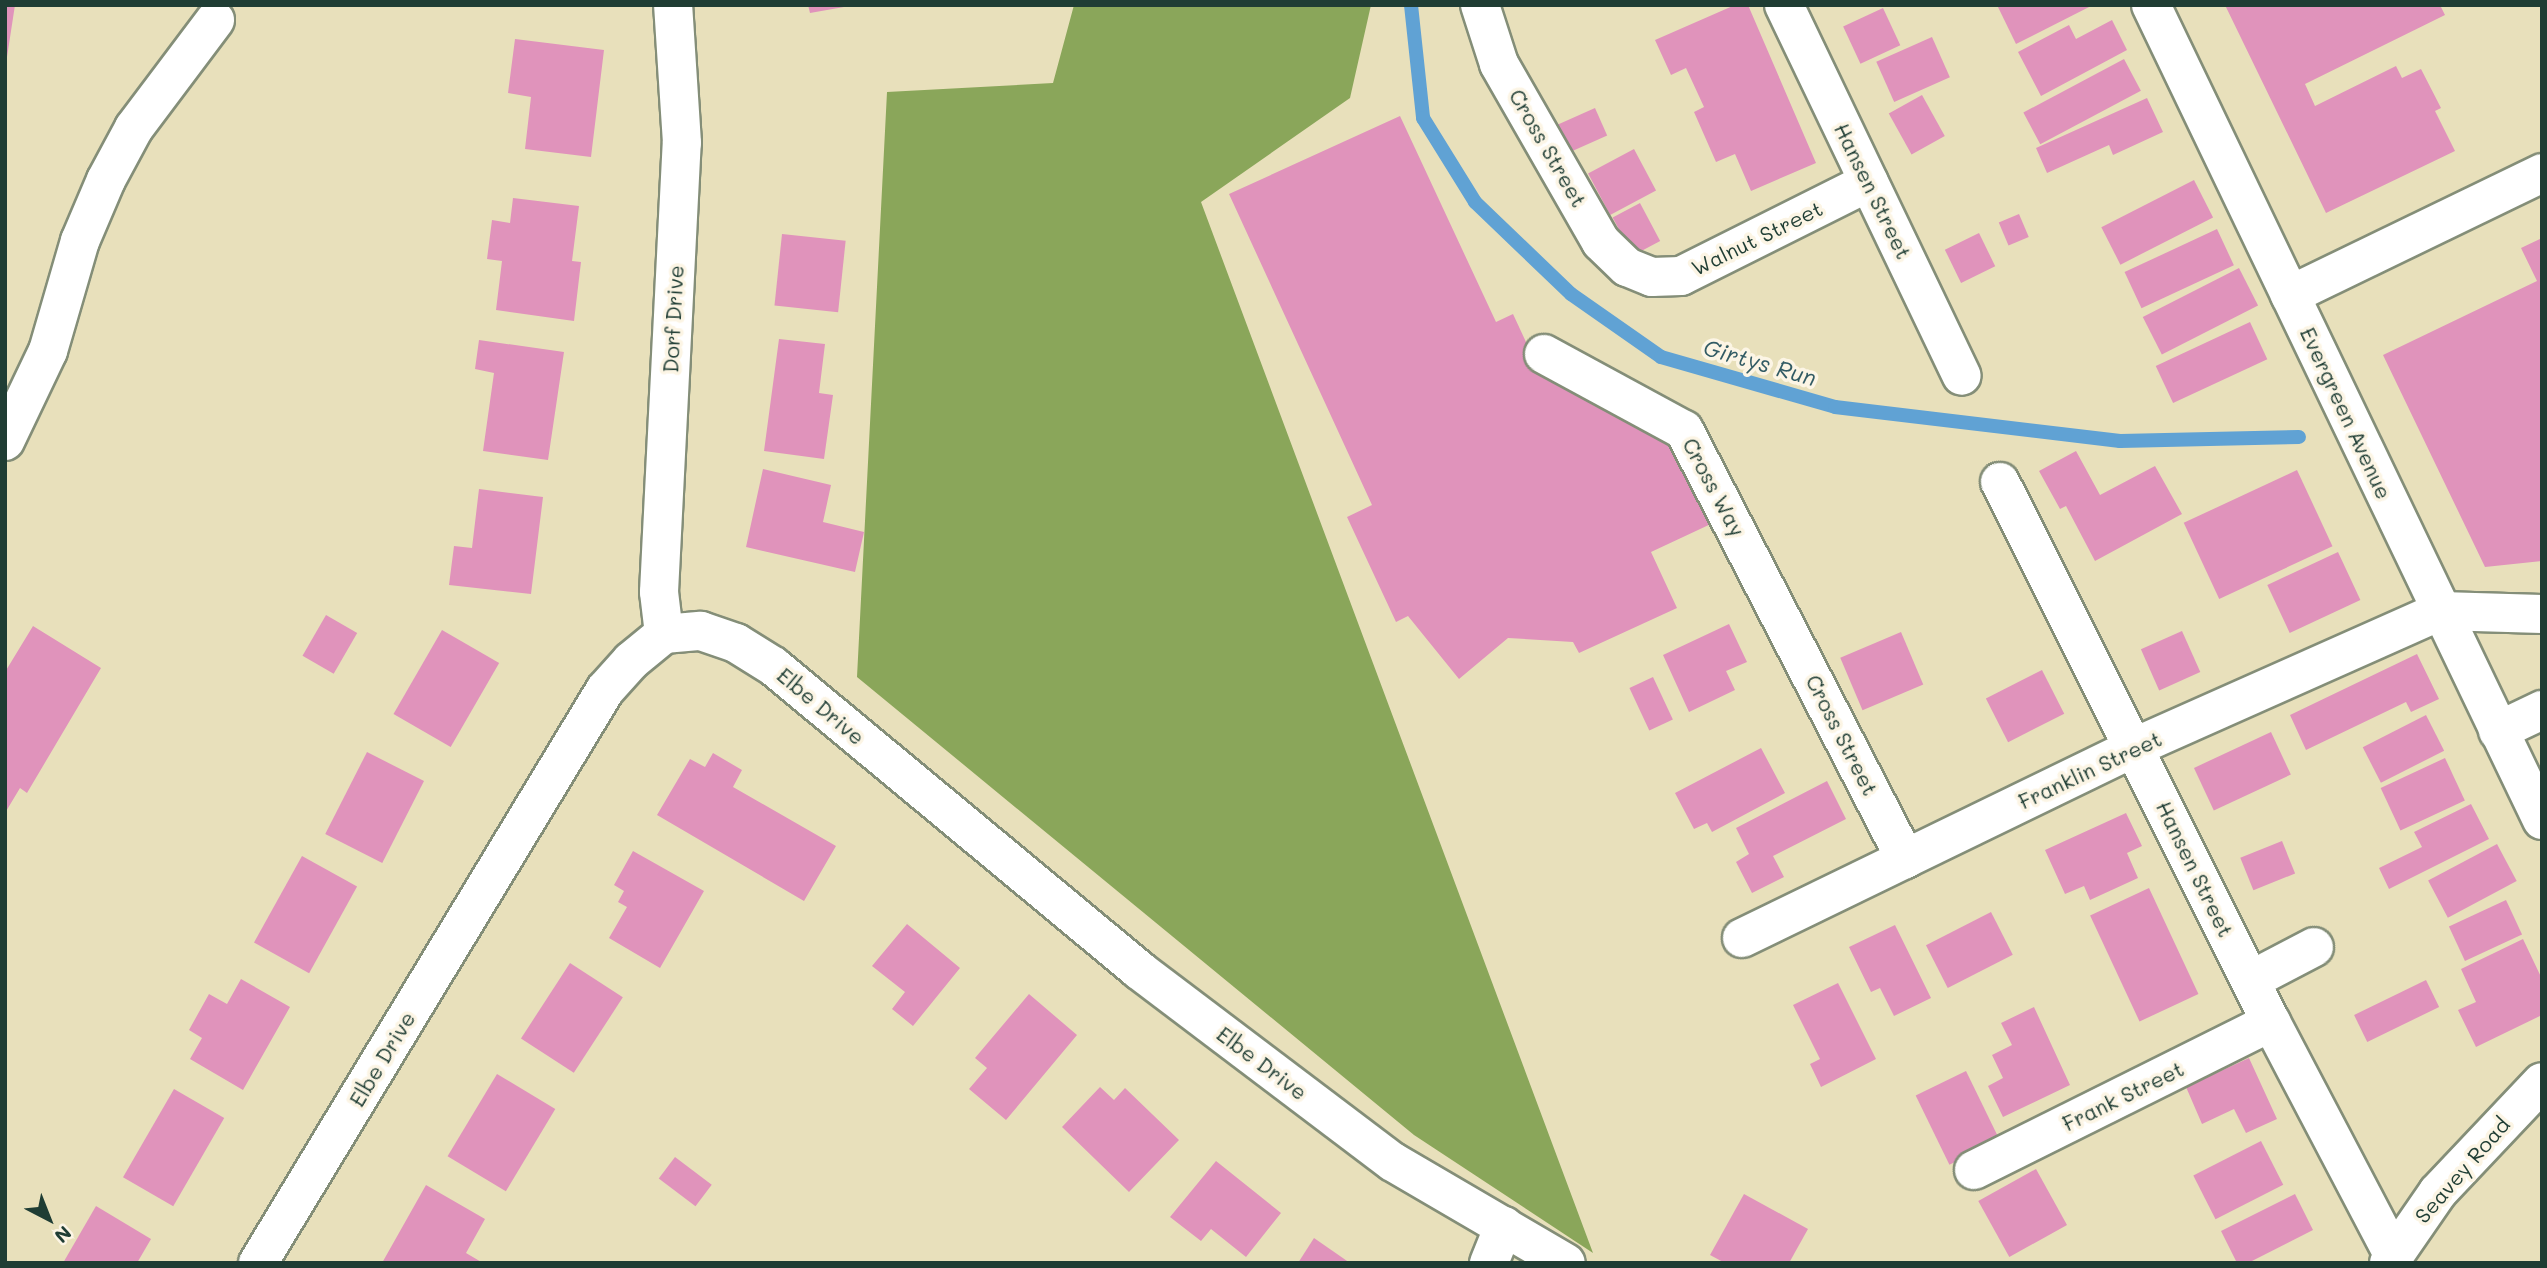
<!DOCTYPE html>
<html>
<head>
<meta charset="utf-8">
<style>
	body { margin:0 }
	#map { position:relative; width:2547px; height:1268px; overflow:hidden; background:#e8e0bb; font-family:Mali,sans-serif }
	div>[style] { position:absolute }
	.forest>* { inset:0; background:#8aa65a }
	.stream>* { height:14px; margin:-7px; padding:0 7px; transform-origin:7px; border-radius:7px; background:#60a2d4 }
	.building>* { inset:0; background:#e093bb; transform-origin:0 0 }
	.roads { filter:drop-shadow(2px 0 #848e78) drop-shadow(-2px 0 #848e78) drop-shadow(0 2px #848e78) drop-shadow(0 -2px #848e78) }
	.minor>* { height:38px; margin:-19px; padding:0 19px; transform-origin:19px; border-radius:19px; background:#fff }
	.major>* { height:38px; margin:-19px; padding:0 19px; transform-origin:19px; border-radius:19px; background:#fff }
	span { translate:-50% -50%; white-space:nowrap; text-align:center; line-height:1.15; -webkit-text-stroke:7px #fcf5e5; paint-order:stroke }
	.street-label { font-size:21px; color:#1f3d34 }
	.water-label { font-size:23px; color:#325b64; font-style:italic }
	.frame { position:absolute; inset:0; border:7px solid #1f3d34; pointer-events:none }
	.north { position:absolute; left:14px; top:1184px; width:70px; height:70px; -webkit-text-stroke:5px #fcf5e5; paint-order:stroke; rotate:138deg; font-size:19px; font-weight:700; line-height:28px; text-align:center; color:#1f3d34 }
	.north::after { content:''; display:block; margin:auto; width:24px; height:32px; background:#1f3d34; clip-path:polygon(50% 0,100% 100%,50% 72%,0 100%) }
</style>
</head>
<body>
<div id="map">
	<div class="forest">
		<i style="clip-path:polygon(1074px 5px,1371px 5px,1350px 98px,1201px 202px,1593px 1253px,1414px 1135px,857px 677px,887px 92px,1053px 83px)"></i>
	</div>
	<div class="stream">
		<i style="left:1411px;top:5px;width:114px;rotate:83.9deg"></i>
		<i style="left:1423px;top:118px;width:99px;rotate:58.2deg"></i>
		<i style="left:1475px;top:202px;width:133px;rotate:43.8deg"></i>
		<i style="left:1571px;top:294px;width:110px;rotate:35deg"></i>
		<i style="left:1661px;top:357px;width:181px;rotate:16deg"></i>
		<i style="left:1835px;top:407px;width:287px;rotate:6.8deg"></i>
		<i style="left:2120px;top:441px;width:179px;rotate:-1.3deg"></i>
	</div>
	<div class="building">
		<i style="clip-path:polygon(5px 5px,15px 5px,7px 57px,5px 57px)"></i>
		<i style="clip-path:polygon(808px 5px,844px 5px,844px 7px,810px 13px)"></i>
		<i style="clip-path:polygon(1735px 5px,1748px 5px,1816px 163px,1751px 191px,1735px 154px,1716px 162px,1694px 112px,1704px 107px,1686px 68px,1671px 75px,1655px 40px)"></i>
		<i style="clip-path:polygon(1997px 5px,2093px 5px,2016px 44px)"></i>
		<i style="clip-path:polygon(2225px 5px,2440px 5px,2445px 15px,2305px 84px,2315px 106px,2396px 66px,2402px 78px,2421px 69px,2441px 108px,2435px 111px,2455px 151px,2326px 213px)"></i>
		<i style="left:1883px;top:8px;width:41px;height:44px;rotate:65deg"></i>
		<i style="clip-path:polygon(2112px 20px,2127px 50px,2041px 96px,2018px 52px,2069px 25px,2076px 39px)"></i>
		<i style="left:1932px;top:37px;width:44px;height:61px;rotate:66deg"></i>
		<i style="clip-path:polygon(515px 39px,604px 50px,591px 157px,525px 149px,531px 97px,508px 93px)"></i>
		<i style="left:2124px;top:59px;width:36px;height:114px;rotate:62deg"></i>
		<i style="left:1922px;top:95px;width:47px;height:38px;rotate:61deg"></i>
		<i style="clip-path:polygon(2147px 98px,2163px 132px,2113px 155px,2109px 145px,2047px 173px,2036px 148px)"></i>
		<i style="left:1595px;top:108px;width:30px;height:43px;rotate:66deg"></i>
		<i style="clip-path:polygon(1400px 116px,1496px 322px,1513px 314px,1540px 372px,1667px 421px,1713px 523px,1651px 552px,1677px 608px,1579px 653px,1573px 642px,1508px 638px,1459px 679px,1408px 616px,1396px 622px,1347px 517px,1372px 505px,1229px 194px)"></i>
		<i style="left:1634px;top:149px;width:47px;height:52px;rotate:62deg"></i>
		<i style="left:2194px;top:180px;width:42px;height:104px;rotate:63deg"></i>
		<i style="clip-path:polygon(513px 198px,579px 206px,572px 261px,581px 262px,574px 321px,496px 310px,502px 261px,487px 259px,492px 220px,510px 223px)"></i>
		<i style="left:1640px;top:203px;width:43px;height:31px;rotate:62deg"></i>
		<i style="left:2019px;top:214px;width:25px;height:22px;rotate:67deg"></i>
		<i style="left:2217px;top:229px;width:40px;height:102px;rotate:65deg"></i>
		<i style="left:1979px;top:233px;width:37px;height:38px;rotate:64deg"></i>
		<i style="left:782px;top:234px;width:64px;height:72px;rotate:6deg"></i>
		<i style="clip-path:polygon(2542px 238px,2542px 561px,2485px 567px,2383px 355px,2537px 281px,2521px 248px)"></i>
		<i style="left:2239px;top:268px;width:42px;height:108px;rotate:63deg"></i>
		<i style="left:2250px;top:322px;width:41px;height:104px;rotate:65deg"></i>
		<i style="clip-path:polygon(779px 339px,825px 344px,819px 393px,833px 395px,824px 459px,764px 451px)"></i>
		<i style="clip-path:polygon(479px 340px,564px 352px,548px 460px,483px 451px,494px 373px,475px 369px)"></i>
		<i style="clip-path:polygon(2076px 451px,2100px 495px,2155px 466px,2182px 514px,2095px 561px,2066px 506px,2060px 509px,2039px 471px)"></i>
		<i style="clip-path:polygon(763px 469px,831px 485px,823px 522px,864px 532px,855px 572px,746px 547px)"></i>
		<i style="left:2297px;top:470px;width:84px;height:125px;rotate:65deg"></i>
		<i style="clip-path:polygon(479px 489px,543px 497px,531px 594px,449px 585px,454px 546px,472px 548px)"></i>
		<i style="left:2338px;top:552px;width:53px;height:78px;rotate:65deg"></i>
		<i style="left:326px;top:615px;width:36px;height:47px;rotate:30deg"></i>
		<i style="clip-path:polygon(1729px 624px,1747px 662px,1726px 671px,1735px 690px,1689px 712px,1663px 655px)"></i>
		<i style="clip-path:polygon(33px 626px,101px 668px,27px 793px,20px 788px,5px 813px,5px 672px)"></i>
		<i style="left:442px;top:630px;width:66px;height:97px;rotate:30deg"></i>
		<i style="left:2182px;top:631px;width:45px;height:45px;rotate:66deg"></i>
		<i style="left:1901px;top:632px;width:57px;height:66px;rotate:67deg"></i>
		<i style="clip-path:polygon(2417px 654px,2439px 699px,2411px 712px,2406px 702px,2306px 750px,2290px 715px)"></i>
		<i style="left:2042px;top:670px;width:49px;height:63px;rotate:63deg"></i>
		<i style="left:1653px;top:677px;width:47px;height:26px;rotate:65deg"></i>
		<i style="left:2426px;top:715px;width:40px;height:71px;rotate:63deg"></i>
		<i style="left:2271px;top:732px;width:47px;height:85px;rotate:65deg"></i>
		<i style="clip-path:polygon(1761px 748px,1785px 793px,1712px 832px,1707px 823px,1694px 829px,1675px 793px)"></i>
		<i style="left:367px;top:752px;width:64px;height:92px;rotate:27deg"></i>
		<i style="clip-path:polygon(713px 753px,742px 770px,733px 787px,836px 846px,804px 901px,657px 815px,690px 759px,705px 767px)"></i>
		<i style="left:2445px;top:758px;width:47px;height:71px;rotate:65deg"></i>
		<i style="clip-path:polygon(1827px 781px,1846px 819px,1773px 856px,1784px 877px,1752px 893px,1736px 862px,1749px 854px,1736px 828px)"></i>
		<i style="clip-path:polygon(2471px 804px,2489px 839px,2389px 889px,2379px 868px,2422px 847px,2414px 832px)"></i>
		<i style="clip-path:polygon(2126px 813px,2142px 846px,2127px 853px,2138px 878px,2090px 900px,2084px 886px,2065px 894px,2045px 850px)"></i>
		<i style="left:2282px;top:841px;width:35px;height:45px;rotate:68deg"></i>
		<i style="left:2497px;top:844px;width:42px;height:78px;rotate:62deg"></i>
		<i style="clip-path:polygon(633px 851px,704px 891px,660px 968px,609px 938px,627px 907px,618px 902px,624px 891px,614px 885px)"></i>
		<i style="left:302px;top:856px;width:63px;height:99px;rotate:29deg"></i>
		<i style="left:2149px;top:888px;width:117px;height:65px;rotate:65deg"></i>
		<i style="left:2506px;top:900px;width:38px;height:63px;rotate:65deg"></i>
		<i style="left:1991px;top:912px;width:48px;height:73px;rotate:63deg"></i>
		<i style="clip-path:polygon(907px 924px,960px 968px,913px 1026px,892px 1009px,905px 992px,872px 966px)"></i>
		<i style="clip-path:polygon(1895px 925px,1931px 998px,1894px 1016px,1880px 988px,1871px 992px,1849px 947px)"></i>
		<i style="clip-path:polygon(2523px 939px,2542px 979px,2542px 1015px,2476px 1047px,2458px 1010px,2476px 1002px,2461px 969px)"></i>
		<i style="left:570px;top:963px;width:63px;height:90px;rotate:33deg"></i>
		<i style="clip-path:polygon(241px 979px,290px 1007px,243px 1090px,190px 1059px,202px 1038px,189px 1030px,209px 994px,227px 1004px)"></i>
		<i style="left:2426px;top:980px;width:30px;height:80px;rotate:64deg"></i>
		<i style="clip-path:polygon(1838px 983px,1876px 1059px,1821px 1087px,1810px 1064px,1820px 1059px,1793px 1005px)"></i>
		<i style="clip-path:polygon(1029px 994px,1077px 1035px,1006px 1120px,969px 1089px,987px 1068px,975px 1058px)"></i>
		<i style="clip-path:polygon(2034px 1007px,2070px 1085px,2003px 1117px,1988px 1086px,2003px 1078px,1992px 1055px,2012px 1045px,2001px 1023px)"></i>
		<i style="clip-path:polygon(2249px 1058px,2277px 1119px,2246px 1133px,2234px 1109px,2202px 1124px,2186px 1087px)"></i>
		<i style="left:1966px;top:1071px;width:77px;height:56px;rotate:64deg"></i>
		<i style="left:497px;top:1074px;width:68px;height:96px;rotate:31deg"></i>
		<i style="clip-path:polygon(1100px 1087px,1114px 1100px,1125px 1088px,1179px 1140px,1129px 1192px,1062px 1127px)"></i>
		<i style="left:174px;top:1089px;width:58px;height:102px;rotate:30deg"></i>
		<i style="left:2261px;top:1141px;width:49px;height:76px;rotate:63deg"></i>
		<i style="left:675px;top:1157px;width:46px;height:27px;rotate:37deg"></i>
		<i style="clip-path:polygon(1216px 1161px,1281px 1213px,1246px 1257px,1211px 1229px,1201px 1241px,1170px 1217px)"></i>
		<i style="left:2036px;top:1169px;width:64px;height:66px;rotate:61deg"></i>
		<i style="clip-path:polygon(426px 1185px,485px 1219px,466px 1253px,483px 1263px,382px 1263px)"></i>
		<i style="clip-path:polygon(1744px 1194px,1808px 1229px,1789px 1263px,1725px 1263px,1710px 1255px)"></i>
		<i style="clip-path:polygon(2295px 1194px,2313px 1230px,2248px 1263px,2237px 1263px,2221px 1231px)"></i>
		<i style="clip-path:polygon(96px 1206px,151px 1239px,137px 1263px,63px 1263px)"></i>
		<i style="clip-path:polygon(1314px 1238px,1350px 1263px,1298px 1263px)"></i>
	</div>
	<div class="roads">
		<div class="minor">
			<i style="left:1480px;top:5px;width:62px;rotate:72.1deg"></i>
			<i style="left:1499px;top:64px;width:205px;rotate:60.2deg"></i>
			<i style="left:1601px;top:242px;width:36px;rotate:44deg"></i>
			<i style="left:1627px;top:267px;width:27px;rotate:22deg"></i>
			<i style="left:1652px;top:277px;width:29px;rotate:-2deg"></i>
			<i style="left:1681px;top:276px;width:210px;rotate:-26.6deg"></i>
			<i style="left:1784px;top:5px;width:411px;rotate:64.4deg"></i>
			<i style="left:2290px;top:295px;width:280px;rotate:-25.8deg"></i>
			<i style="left:1544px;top:354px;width:159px;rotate:28.5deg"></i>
			<i style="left:1684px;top:430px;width:483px;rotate:62.7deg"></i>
			<i style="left:5px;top:441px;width:100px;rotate:-64.5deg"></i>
			<i style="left:48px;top:351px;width:115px;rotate:-73.8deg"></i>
			<i style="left:80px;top:241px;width:66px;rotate:-66.9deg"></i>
			<i style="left:106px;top:180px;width:59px;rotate:-61.7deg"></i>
			<i style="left:134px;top:128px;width:135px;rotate:-53.1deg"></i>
			<i style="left:2000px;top:482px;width:604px;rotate:63.35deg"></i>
			<i style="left:2271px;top:1022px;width:262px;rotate:62.3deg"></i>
			<i style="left:664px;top:634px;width:42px;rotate:-96.8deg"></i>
			<i style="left:659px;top:592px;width:450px;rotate:-87.1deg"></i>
			<i style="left:682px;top:143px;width:138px;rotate:-93.7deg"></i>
			<i style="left:2498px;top:731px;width:49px;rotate:-25.5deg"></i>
			<i style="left:1742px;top:938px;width:437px;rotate:-25.9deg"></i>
			<i style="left:2135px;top:747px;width:335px;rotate:-24deg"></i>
			<i style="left:2441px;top:611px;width:101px;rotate:1.7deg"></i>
			<i style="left:2251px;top:980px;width:71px;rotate:-27.6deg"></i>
			<i style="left:1974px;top:1170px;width:332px;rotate:-26.5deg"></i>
			<i style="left:258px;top:1263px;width:670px;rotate:-58.8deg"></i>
			<i style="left:605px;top:690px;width:39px;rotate:-48deg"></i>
			<i style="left:631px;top:661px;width:43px;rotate:-39.3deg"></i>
			<i style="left:664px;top:634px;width:37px;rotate:-5deg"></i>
			<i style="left:701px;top:631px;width:37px;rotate:19deg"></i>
			<i style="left:736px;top:643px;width:44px;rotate:31.9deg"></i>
			<i style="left:773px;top:666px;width:476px;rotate:39.7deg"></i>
			<i style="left:1139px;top:970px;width:318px;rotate:37.1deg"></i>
			<i style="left:1393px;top:1162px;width:200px;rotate:30.3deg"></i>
			<i style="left:1489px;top:1263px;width:40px;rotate:-68deg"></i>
			<i style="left:2389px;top:1263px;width:86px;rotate:-55.4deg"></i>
			<i style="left:2438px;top:1192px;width:151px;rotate:-46.6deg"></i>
		</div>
		<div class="major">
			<i style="left:2151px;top:5px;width:904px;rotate:64.37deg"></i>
		</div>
	</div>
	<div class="street-label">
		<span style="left:1548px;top:148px;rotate:60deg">Cross Street</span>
		<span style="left:1873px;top:191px;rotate:64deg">Hansen Street</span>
		<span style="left:1757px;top:238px;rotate:-26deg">Walnut Street</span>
		<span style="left:673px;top:319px;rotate:-87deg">Dorf Drive</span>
		<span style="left:2346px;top:413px;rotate:65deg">Evergreen Avenue</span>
		<span style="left:1714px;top:487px;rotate:62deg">Cross Way</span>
		<span style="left:821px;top:706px;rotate:40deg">Elbe Drive</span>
		<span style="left:1842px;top:735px;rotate:63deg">Cross Street</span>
		<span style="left:2090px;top:770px;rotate:-25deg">Franklin Street</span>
		<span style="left:2195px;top:869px;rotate:64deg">Hansen Street</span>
		<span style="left:382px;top:1059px;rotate:-59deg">Elbe Drive</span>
		<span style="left:1262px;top:1063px;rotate:37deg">Elbe Drive</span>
		<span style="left:2123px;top:1096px;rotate:-26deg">Frank Street</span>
		<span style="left:2462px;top:1170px;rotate:-49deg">Seavey Road</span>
	</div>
	<div class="water-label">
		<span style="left:1760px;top:362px;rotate:16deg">Girtys Run</span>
	</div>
	<div class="frame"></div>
	<div class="north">N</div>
</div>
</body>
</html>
